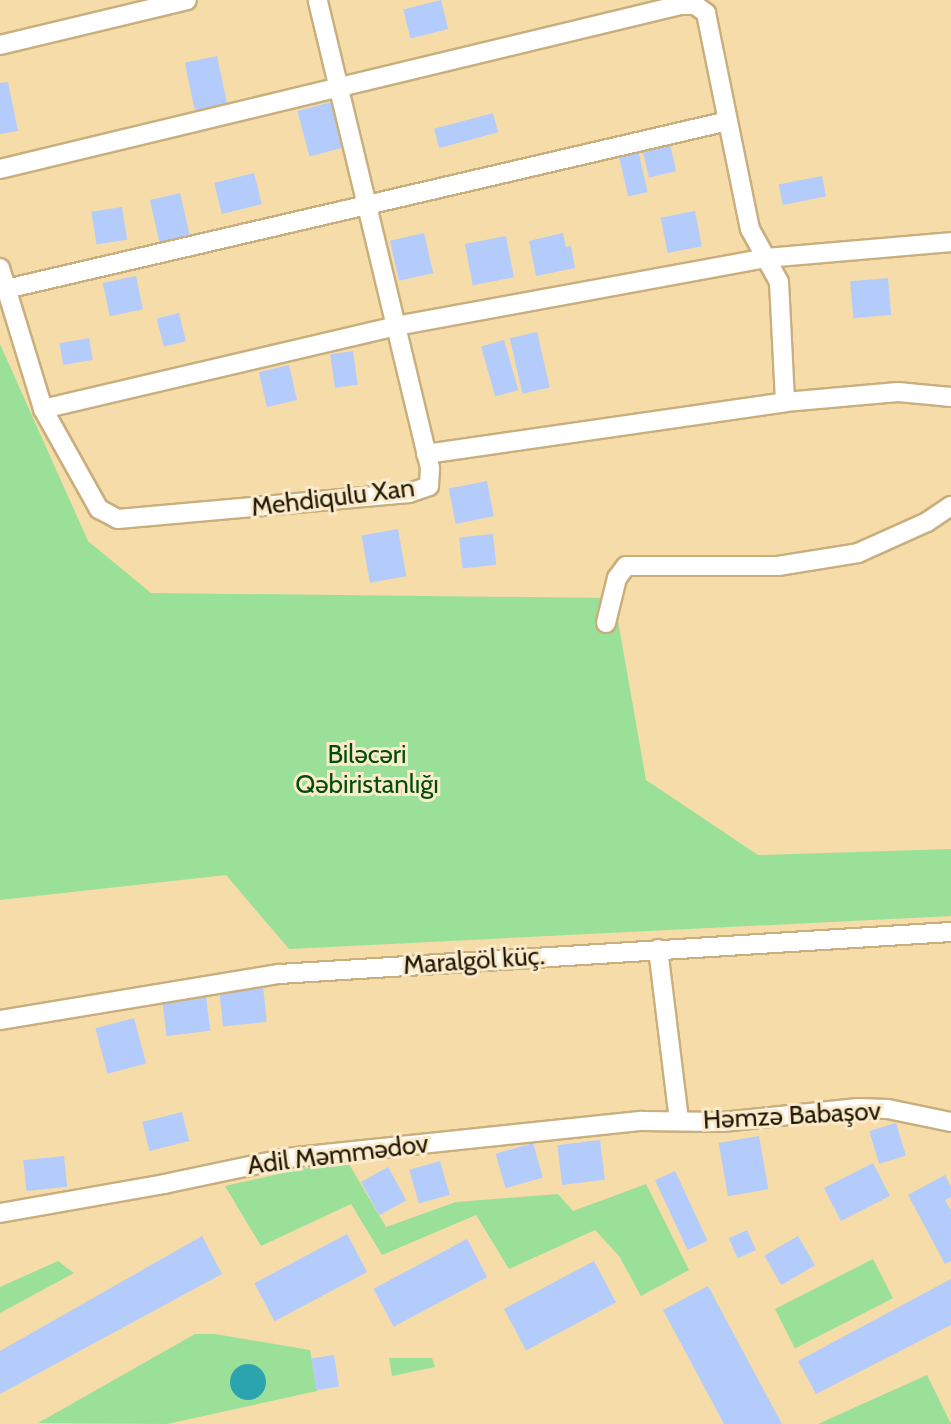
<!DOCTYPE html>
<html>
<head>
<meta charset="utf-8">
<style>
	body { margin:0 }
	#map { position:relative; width:951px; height:1424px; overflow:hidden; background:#f6dca9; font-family:Cabin,sans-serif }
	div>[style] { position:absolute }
	.green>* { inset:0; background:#9ae099; transform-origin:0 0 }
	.water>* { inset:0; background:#2ca4af }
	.round { border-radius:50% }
	.building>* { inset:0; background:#b4ccfc; transform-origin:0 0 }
	.roads { filter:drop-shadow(2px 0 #c8af7d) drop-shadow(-2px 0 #c8af7d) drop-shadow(0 2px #c8af7d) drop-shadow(0 -2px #c8af7d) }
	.street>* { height:18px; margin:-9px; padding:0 9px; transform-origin:9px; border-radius:9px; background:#fff }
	span { translate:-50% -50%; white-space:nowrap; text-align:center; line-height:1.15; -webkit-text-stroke:6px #fbebcd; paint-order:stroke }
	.street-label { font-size:26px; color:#211804 }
	.park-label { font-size:26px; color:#004e09 }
</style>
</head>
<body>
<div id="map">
	<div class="green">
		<i style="clip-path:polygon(0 344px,88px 541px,151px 593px,614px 598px,646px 780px,758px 855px,951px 849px,951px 916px,289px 949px,226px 875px,0 900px)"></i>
		<i style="clip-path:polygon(346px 1159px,386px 1227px,456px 1202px,558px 1194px,573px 1211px,646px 1184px,689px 1270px,641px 1296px,619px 1256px,595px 1230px,509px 1269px,476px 1215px,382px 1255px,351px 1204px,261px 1246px,225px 1186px)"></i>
		<i style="left:873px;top:1259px;width:44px;height:110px;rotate:63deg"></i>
		<i style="clip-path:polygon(58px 1261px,74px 1273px,0 1313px,0 1287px)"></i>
		<i style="clip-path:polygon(195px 1334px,215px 1334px,310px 1350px,317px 1391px,167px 1424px,38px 1423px)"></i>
		<i style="clip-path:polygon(389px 1358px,432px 1358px,435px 1367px,392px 1376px)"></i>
		<i style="clip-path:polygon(927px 1375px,951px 1424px,818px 1424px)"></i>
	</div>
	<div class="water">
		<i class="round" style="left:230px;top:1364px;width:36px;height:36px"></i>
	</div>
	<div class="building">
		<i style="left:441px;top:0;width:30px;height:39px;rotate:76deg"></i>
		<i style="left:217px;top:56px;width:53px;height:33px;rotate:78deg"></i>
		<i style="clip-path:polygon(8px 82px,18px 131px,0 134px,0 83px)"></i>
		<i style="left:335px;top:101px;width:47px;height:39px;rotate:75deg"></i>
		<i style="left:493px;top:113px;width:20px;height:61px;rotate:75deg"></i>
		<i style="left:669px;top:140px;width:32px;height:28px;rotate:77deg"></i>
		<i style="left:638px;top:150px;width:43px;height:20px;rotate:77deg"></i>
		<i style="left:254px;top:173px;width:32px;height:41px;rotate:76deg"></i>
		<i style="left:822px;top:176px;width:21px;height:44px;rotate:79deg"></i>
		<i style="left:180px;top:193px;width:46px;height:31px;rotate:77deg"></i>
		<i style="left:122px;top:207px;width:33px;height:31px;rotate:81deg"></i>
		<i style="left:695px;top:211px;width:36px;height:35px;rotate:79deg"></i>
		<i style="left:424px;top:233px;width:41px;height:35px;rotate:77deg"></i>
		<i style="clip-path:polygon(563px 233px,566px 247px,571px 246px,575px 268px,536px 276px,529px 241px)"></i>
		<i style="left:506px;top:236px;width:42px;height:42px;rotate:79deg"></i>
		<i style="left:136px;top:276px;width:34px;height:34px;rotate:78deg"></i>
		<i style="left:888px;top:278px;width:37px;height:38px;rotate:85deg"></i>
		<i style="left:179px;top:313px;width:29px;height:23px;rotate:76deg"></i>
		<i style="left:537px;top:332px;width:57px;height:28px;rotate:77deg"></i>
		<i style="left:89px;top:338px;width:22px;height:30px;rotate:80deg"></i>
		<i style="left:504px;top:340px;width:52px;height:24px;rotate:74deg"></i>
		<i style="left:353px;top:351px;width:34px;height:23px;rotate:82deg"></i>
		<i style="left:289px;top:365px;width:36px;height:31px;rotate:77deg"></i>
		<i style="left:487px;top:481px;width:36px;height:39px;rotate:79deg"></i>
		<i style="left:398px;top:529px;width:48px;height:37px;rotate:80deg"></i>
		<i style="left:493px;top:534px;width:31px;height:34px;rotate:84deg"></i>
		<i style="left:263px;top:986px;width:36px;height:44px;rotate:84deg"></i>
		<i style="left:206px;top:996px;width:35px;height:44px;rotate:83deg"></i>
		<i style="left:134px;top:1018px;width:47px;height:40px;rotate:75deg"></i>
		<i style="left:182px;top:1112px;width:30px;height:41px;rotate:76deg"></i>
		<i style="left:896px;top:1123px;width:34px;height:28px;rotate:73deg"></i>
		<i style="left:759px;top:1136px;width:54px;height:41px;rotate:80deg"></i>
		<i style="left:600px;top:1140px;width:40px;height:43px;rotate:83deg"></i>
		<i style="left:533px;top:1143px;width:36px;height:39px;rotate:74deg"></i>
		<i style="left:64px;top:1156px;width:31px;height:41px;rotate:84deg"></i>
		<i style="left:440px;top:1161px;width:35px;height:32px;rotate:74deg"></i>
		<i style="left:873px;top:1163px;width:37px;height:55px;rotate:63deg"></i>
		<i style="left:388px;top:1167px;width:38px;height:31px;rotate:61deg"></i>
		<i style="left:675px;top:1171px;width:77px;height:22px;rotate:65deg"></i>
		<i style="clip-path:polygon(945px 1175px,951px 1187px,951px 1197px,945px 1200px,951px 1210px,951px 1261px,945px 1264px,908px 1195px)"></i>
		<i style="left:747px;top:1230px;width:22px;height:20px;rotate:66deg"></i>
		<i style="left:347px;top:1234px;width:43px;height:105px;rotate:62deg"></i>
		<i style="clip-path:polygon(202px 1236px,222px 1274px,0 1394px,0 1351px)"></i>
		<i style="left:798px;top:1236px;width:34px;height:39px;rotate:60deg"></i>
		<i style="left:467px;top:1239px;width:43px;height:106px;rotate:62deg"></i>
		<i style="left:594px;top:1261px;width:47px;height:102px;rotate:62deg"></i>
		<i style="clip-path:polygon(951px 1279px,951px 1325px,816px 1394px,798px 1361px)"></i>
		<i style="clip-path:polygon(708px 1286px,782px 1424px,724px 1424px,663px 1310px)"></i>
		<i style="left:334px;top:1355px;width:32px;height:23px;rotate:81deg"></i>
	</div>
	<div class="roads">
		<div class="street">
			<i style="left:0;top:45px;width:192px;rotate:-13.5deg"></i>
			<i style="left:0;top:169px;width:700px;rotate:-13.54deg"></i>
			<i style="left:681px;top:5px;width:14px"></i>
			<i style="left:695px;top:5px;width:14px;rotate:36deg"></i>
			<i style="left:706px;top:13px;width:220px;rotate:78.5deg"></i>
			<i style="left:750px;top:229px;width:60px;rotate:61.3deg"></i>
			<i style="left:779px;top:282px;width:120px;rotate:87.1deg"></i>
			<i style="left:0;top:268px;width:147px;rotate:73deg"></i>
			<i style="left:43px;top:409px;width:115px;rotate:60.8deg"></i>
			<i style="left:99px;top:509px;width:21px;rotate:28deg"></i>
			<i style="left:118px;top:519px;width:292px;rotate:-5.1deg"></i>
			<i style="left:409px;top:493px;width:21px;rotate:-19deg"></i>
			<i style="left:429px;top:486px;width:18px;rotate:-87deg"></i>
			<i style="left:430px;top:468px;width:481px;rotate:-103.5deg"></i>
			<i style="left:6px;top:289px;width:741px;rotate:-13.1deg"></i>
			<i style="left:43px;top:409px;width:363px;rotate:-13.2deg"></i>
			<i style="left:396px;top:326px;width:376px;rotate:-10.4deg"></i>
			<i style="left:766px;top:258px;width:186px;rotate:-4.9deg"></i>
			<i style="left:426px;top:454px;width:363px;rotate:-8.2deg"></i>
			<i style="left:785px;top:402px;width:113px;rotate:-5.1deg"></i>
			<i style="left:898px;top:392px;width:53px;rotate:5.4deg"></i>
			<i style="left:606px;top:623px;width:46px;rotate:-76.3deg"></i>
			<i style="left:617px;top:578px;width:15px;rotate:-53deg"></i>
			<i style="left:626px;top:566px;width:152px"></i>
			<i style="left:778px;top:566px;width:81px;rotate:-9.2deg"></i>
			<i style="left:858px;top:553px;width:76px;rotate:-24.2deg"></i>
			<i style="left:927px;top:522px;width:29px;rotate:-34deg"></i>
			<i style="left:658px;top:949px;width:173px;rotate:83deg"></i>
			<i style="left:0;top:1020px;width:283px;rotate:-9.4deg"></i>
			<i style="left:279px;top:974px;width:673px;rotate:-3.58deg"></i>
			<i style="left:0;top:1213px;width:167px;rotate:-10deg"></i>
			<i style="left:164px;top:1184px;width:126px;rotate:-11.9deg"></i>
			<i style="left:287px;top:1158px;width:357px;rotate:-6deg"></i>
			<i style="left:642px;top:1121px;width:80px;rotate:0.7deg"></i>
			<i style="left:722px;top:1122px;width:137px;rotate:-5.9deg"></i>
			<i style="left:858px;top:1108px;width:30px;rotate:2deg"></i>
			<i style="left:888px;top:1109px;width:64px;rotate:11.7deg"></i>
		</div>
	</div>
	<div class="street-label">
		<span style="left:333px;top:498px;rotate:-7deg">Mehdiqulu Xan</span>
		<span style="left:474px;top:961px;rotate:-4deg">Maralgöl küç.</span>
		<span style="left:792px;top:1116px;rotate:-3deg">Həmzə Babaşov</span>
		<span style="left:338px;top:1155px;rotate:-7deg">Adil Məmmədov</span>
	</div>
	<div class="park-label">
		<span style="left:367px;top:770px">Biləcəri<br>Qəbiristanlığı</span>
	</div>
</div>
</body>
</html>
